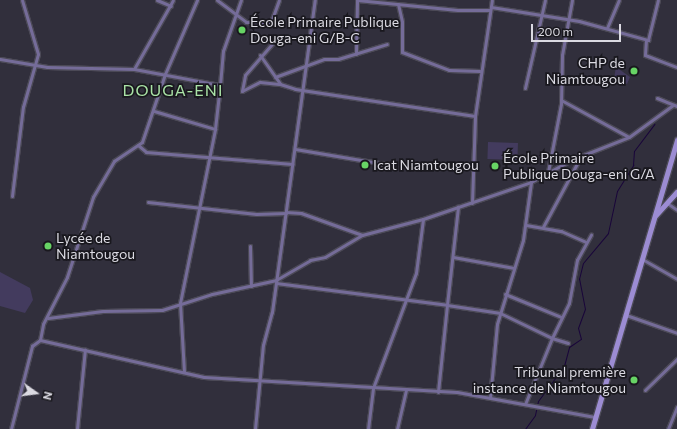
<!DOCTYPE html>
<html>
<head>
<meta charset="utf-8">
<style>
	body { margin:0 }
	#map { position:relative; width:677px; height:429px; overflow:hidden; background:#312f3c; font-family:Commissioner,sans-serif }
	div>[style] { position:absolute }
	.green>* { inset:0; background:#433b5e; transform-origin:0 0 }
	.stream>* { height:1px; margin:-0.5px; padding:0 0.5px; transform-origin:0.5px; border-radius:0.5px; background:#19053a }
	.roads { filter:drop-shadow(1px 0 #4c4a57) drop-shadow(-1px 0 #4c4a57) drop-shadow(0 1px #4c4a57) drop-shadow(0 -1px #4c4a57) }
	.street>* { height:3px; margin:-1.5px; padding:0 1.5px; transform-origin:1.5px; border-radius:1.5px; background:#756c99 }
	.secondary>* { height:4.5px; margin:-2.25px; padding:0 2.25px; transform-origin:2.25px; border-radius:2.25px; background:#9c8cd3 }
	.dots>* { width:11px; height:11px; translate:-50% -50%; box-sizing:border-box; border:2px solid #19181e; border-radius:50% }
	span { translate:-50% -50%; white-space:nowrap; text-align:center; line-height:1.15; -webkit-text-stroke:3.5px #19181e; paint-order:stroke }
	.poi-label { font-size:14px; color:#dbdae2 }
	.left { translate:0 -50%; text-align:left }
	.right { translate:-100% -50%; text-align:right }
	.quarter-label { font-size:16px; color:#aae3a7; letter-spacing:1px }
	.north { position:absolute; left:16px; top:373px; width:40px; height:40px; -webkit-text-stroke:3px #19181e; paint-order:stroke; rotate:104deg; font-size:11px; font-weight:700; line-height:16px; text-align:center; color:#dbdae2 }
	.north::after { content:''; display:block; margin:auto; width:14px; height:18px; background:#dbdae2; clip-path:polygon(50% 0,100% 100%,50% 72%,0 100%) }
	.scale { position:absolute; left:531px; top:24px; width:90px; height:18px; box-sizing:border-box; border:2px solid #dbdae2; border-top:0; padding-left:5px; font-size:12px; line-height:14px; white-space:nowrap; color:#dbdae2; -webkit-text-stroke:3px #19181e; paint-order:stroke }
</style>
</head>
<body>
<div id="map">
	<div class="green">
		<i style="clip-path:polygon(616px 67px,630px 77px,627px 84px,614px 78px)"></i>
		<i style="left:488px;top:142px;width:30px;height:17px;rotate:2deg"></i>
		<i style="clip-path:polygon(0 272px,30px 288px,33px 300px,25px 313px,0 306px)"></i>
	</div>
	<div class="stream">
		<i style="left:525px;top:429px;width:17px;rotate:-54deg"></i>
		<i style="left:535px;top:415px;width:14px;rotate:-78deg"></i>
		<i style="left:538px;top:401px;width:44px;rotate:-53.4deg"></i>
		<i style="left:564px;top:366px;width:20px;rotate:-75deg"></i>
		<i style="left:569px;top:347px;width:14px;rotate:-34deg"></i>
		<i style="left:581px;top:339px;width:11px;rotate:-105deg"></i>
		<i style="left:578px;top:328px;width:20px;rotate:-70deg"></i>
		<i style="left:585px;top:309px;width:31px;rotate:-101deg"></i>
		<i style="left:579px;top:279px;width:16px;rotate:-76deg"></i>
		<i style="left:583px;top:263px;width:39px;rotate:-50deg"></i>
		<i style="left:608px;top:233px;width:43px;rotate:-77.9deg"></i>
		<i style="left:617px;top:191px;width:31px;rotate:-58deg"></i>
		<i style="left:633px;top:165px;width:14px;rotate:-86deg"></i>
		<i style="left:634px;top:151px;width:34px;rotate:-53deg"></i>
	</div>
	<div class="roads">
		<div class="street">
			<i style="left:157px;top:0;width:15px;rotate:23deg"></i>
			<i style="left:217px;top:0;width:36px;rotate:37deg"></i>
			<i style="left:246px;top:22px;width:18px;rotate:3deg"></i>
			<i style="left:264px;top:23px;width:7px;rotate:-8deg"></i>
			<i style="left:271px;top:22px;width:23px;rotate:-70deg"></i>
			<i style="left:398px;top:4px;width:18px;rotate:77deg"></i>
			<i style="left:402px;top:22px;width:30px;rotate:90deg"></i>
			<i style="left:402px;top:52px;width:50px;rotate:21deg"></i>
			<i style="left:449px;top:70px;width:31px;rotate:2deg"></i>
			<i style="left:491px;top:7px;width:89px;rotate:9deg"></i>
			<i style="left:579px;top:21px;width:72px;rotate:15.4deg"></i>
			<i style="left:648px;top:40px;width:41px;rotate:-76deg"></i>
			<i style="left:607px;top:28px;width:30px;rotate:-67deg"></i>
			<i style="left:646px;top:40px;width:15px;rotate:94deg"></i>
			<i style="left:645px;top:55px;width:34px;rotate:21deg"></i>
			<i style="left:356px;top:54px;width:54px;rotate:-88.9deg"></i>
			<i style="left:357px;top:0;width:101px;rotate:5.7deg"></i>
			<i style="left:458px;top:10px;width:32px"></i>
			<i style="left:260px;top:55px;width:35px;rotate:55deg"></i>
			<i style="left:280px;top:84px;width:16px;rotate:18deg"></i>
			<i style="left:295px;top:89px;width:182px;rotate:8.5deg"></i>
			<i style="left:0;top:59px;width:48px;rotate:9.7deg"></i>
			<i style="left:47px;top:67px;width:87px;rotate:1.3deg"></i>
			<i style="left:134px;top:69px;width:87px;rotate:10.5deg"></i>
			<i style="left:220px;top:85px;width:34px;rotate:-85deg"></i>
			<i style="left:223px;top:51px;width:54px;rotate:-70.6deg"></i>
			<i style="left:134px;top:69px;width:79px;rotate:-60.5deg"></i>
			<i style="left:275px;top:77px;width:52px;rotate:-20.2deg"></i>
			<i style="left:324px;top:59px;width:14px"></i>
			<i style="left:338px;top:59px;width:51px;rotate:-17deg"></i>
			<i style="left:525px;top:88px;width:90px;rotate:-77.2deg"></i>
			<i style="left:242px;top:91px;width:16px;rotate:-79deg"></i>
			<i style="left:245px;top:75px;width:41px;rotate:-48.9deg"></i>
			<i style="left:242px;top:91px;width:20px;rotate:-27deg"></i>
			<i style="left:260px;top:82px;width:19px;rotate:6deg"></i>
			<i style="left:657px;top:98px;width:22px;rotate:22deg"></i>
			<i style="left:561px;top:100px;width:77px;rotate:28.6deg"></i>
			<i style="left:154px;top:111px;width:64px;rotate:16.4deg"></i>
			<i style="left:138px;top:145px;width:11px;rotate:41deg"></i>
			<i style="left:146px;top:152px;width:147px;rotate:4.7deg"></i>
			<i style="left:295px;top:149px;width:97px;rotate:9.5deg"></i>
			<i style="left:548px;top:172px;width:69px;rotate:-79.2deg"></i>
			<i style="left:561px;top:104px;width:49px;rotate:-88.8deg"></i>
			<i style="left:562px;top:55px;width:56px;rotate:-79.7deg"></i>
			<i style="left:12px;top:196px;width:90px;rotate:-83deg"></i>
			<i style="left:23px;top:107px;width:55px;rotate:-74.2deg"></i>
			<i style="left:38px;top:54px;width:56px;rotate:-106.5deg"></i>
			<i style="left:148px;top:202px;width:109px;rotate:6.3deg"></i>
			<i style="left:256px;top:214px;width:30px;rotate:-2deg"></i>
			<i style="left:472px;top:203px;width:87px;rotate:-88deg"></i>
			<i style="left:475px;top:116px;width:117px;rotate:-81.7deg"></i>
			<i style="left:667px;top:203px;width:12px;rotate:35deg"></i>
			<i style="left:286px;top:212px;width:15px;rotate:4deg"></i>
			<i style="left:301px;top:213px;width:65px;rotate:19.8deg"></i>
			<i style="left:526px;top:225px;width:36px;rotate:10deg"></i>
			<i style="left:561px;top:231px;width:27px;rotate:24deg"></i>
			<i style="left:543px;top:227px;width:81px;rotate:-61.8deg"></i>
			<i style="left:250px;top:246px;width:40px;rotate:88.6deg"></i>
			<i style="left:453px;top:257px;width:62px;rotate:10.2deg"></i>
			<i style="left:642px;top:259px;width:40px;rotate:29.7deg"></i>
			<i style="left:276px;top:283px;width:172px;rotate:7.3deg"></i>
			<i style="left:447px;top:305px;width:99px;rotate:-83.6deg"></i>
			<i style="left:505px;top:294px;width:61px;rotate:22.3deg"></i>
			<i style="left:626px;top:315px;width:54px;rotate:19.4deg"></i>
			<i style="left:48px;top:318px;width:55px;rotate:-7.3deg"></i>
			<i style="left:103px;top:311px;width:59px;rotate:-1deg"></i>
			<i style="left:162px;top:310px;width:52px;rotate:-17.7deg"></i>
			<i style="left:212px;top:294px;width:66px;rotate:-12.3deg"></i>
			<i style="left:276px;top:280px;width:39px;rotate:-30deg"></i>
			<i style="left:310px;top:260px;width:15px;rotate:-11deg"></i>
			<i style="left:325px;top:257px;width:43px;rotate:-30.7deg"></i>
			<i style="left:362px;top:235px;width:63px;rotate:-14.7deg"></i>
			<i style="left:423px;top:219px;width:114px;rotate:-18.9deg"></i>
			<i style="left:531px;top:182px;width:46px;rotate:-28.8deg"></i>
			<i style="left:571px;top:160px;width:62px;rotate:-21.6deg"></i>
			<i style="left:629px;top:137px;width:54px;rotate:-36deg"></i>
			<i style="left:40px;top:340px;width:16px;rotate:-79deg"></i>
			<i style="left:43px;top:324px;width:53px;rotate:-62.9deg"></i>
			<i style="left:67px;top:277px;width:84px;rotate:-72deg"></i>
			<i style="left:93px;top:197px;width:42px;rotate:-59.7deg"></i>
			<i style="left:114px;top:161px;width:34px;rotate:-34deg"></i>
			<i style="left:142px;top:142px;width:72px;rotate:-71.3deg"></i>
			<i style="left:165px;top:74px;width:81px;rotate:-66.6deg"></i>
			<i style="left:568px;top:343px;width:17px;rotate:-163deg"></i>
			<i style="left:552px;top:338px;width:39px;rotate:-64deg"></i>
			<i style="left:569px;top:303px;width:44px;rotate:-79.5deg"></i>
			<i style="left:577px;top:260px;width:29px;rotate:-61deg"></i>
			<i style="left:184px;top:372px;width:69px;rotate:-93.3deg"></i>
			<i style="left:180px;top:303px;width:177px;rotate:-78.6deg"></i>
			<i style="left:215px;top:129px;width:44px;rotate:-83.5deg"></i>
			<i style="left:645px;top:390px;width:45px;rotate:-44.1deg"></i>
			<i style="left:438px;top:392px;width:87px;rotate:-84.1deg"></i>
			<i style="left:447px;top:305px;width:54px;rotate:8.6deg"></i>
			<i style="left:500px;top:313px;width:58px;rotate:25.7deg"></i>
			<i style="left:552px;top:338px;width:71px;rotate:112.2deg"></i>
			<i style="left:490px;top:398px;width:74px;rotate:-84.6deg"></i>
			<i style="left:497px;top:324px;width:88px;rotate:-72.8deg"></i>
			<i style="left:523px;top:240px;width:59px;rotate:-82.1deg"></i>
			<i style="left:11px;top:429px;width:86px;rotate:-75.8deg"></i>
			<i style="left:32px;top:346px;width:10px;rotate:-37deg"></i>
			<i style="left:40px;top:340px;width:168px;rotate:12.7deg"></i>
			<i style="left:204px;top:377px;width:253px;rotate:3.4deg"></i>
			<i style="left:457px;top:392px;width:140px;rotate:10.3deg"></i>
			<i style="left:77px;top:429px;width:80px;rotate:-84.3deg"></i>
			<i style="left:255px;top:429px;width:84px;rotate:-84.6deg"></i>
			<i style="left:263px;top:345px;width:34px;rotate:-75deg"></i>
			<i style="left:272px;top:312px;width:315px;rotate:-82.2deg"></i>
			<i style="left:368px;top:429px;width:41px;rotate:-83deg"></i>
			<i style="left:373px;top:388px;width:123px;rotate:-69.5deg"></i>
			<i style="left:416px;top:273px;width:54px;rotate:-82.6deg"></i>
			<i style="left:397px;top:429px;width:40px;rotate:-77deg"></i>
			<i style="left:668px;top:429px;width:24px;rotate:-68deg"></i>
		</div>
		<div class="secondary">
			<i style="left:656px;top:215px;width:31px;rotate:-48deg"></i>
			<i style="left:592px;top:429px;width:301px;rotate:-73.6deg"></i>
		</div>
	</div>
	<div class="dots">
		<i style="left:242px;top:30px;background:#67d465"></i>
		<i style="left:634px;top:71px;background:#67d465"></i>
		<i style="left:365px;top:165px;background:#67d465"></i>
		<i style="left:495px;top:166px;background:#67d465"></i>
		<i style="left:48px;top:246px;background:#67d465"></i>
		<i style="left:634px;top:380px;background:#67d465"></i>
	</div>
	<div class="poi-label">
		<span class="left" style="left:250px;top:30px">École Primaire Publique<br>Douga-eni G/B-C</span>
		<span class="right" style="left:625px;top:71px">CHP de<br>Niamtougou</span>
		<span class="left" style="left:503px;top:166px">École Primaire<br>Publique Douga-eni G/A</span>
		<span class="left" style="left:373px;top:165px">Icat Niamtougou</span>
		<span class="left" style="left:56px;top:246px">Lycée de<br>Niamtougou</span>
		<span class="right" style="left:626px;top:380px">Tribunal première<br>instance de Niamtougou</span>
	</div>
	<div class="quarter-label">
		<span style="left:173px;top:90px">DOUGA-ENI</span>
	</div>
	<div class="north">N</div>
	<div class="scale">200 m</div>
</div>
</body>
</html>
